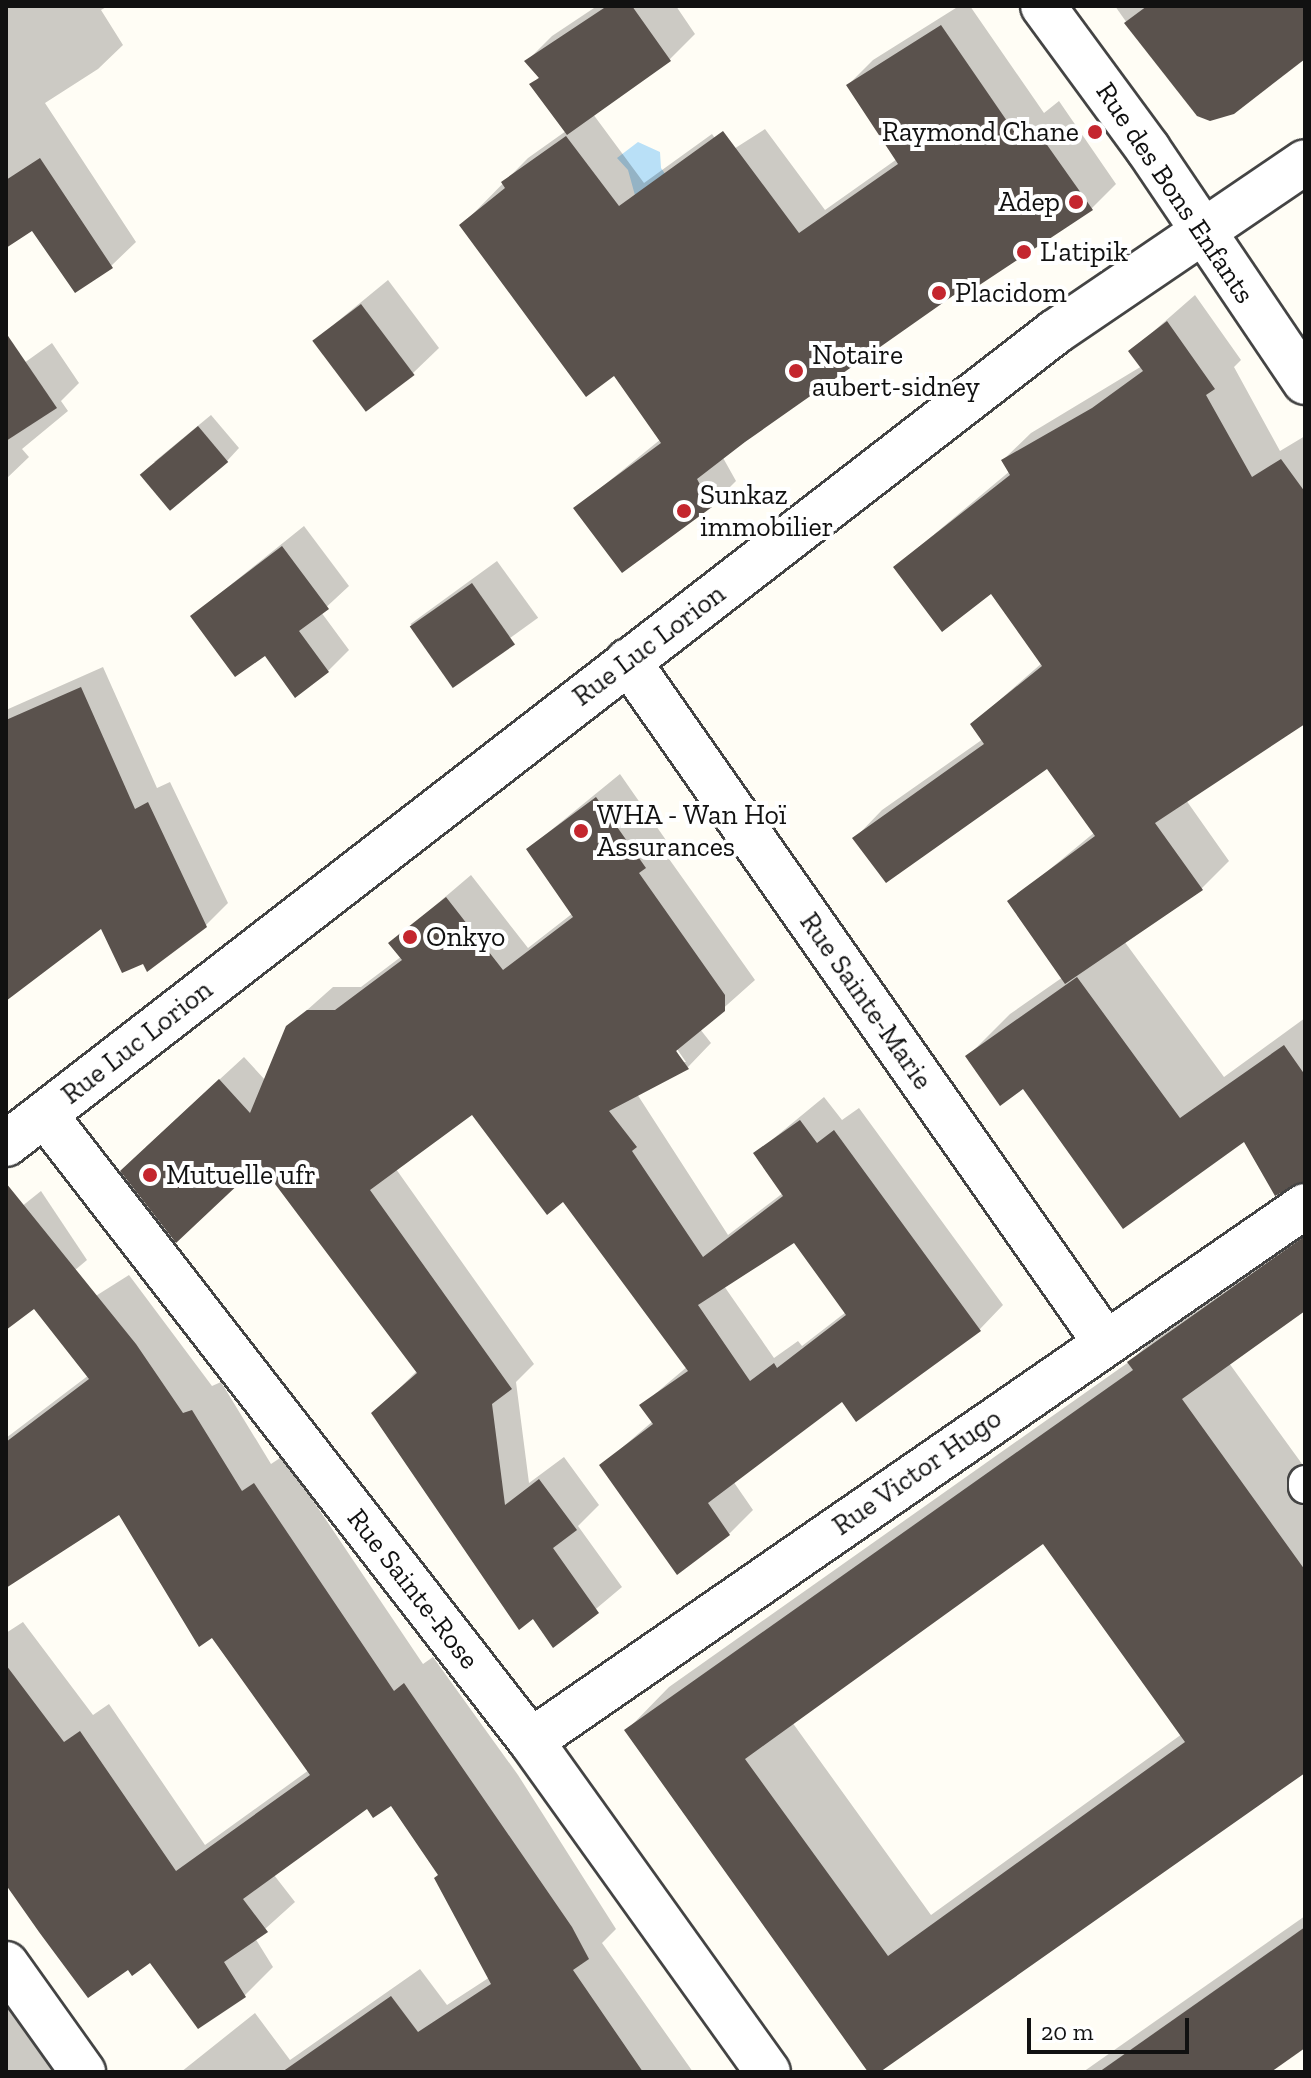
<!DOCTYPE html>
<html>
<head>
<meta charset="utf-8">
<style>
	body { margin:0 }
	#map { position:relative; width:1311px; height:2078px; overflow:hidden; background:#fffdf5; font-family:"Zilla Slab",serif }
	div>[style] { position:absolute }
	.water>* { inset:0; background:#b9e0f7 }
	.shadow>* { inset:0; background:#0003; transform-origin:0 0 }
	.building>* { inset:0; background:#5a524d; transform-origin:0 0 }
	.roads { filter:drop-shadow(2px 0 #444) drop-shadow(-2px 0 #444) drop-shadow(0 2px #444) drop-shadow(0 -2px #444) }
	.service>* { height:32px; margin:-16px; padding:0 16px; transform-origin:16px; border-radius:16px; background:#fff }
	.minor>* { height:44px; margin:-22px; padding:0 22px; transform-origin:22px; border-radius:22px; background:#fff }
	.tertiary>* { height:44px; margin:-22px; padding:0 22px; transform-origin:22px; border-radius:22px; background:#fff }
	.dots>* { width:22px; height:22px; translate:-50% -50%; box-sizing:border-box; border:4px solid #fff; border-radius:50% }
	span { translate:-50% -50%; white-space:nowrap; text-align:center; line-height:1.15; -webkit-text-stroke:8px #fff; paint-order:stroke }
	.poi-label { font-size:28px; color:#111 }
	.right { translate:-100% -50%; text-align:right }
	.left { translate:0 -50%; text-align:left }
	.street-label { font-size:28px; color:#111 }
	.frame { position:absolute; inset:0; border:8px solid #111; pointer-events:none }
	.scale { position:absolute; left:1027px; top:2018px; width:162px; height:36px; box-sizing:border-box; border:4px solid #111; border-top:0; padding-left:10px; font-size:24px; line-height:28px; white-space:nowrap; color:#111; -webkit-text-stroke:6px #fff; paint-order:stroke }
</style>
</head>
<body>
<div id="map">
	<div class="water">
		<i style="clip-path:polygon(638px 142px,660px 152px,661px 168px,677px 191px,636px 199px,628px 170px,617px 158px)"></i>
	</div>
	<div class="shadow">
		<i style="clip-path:polygon(6px 6px,108px 6px,101px 10px,123px 45px,98px 69px,45px 103px,136px 242px,111px 266px,32px 228px,6px 246px)"></i>
		<i style="clip-path:polygon(597px 6px,676px 6px,695px 34px,670px 59px,593px 114px,644px 183px,712px 134px,726px 154px,765px 129px,825px 210px,897px 159px,848px 85px,873px 60px,959px 6px,970px 6px,1044px 113px,1059px 101px,1116px 184px,1091px 209px,974px 278px,722px 456px,736px 481px,711px 506px,576px 508px,661px 439px,614px 373px,462px 225px,528px 158px,566px 131px,532px 85px,540px 76px,527px 61px,552px 36px)"></i>
		<i style="clip-path:polygon(1115px 6px,1305px 6px,1305px 55px,1146px 50px)"></i>
		<i style="clip-path:polygon(388px 280px,439px 348px,413px 373px,315px 340px)"></i>
		<i style="clip-path:polygon(1195px 295px,1241px 360px,1234px 367px,1280px 451px,1305px 436px,1305px 722px,1186px 800px,1229px 861px,1202px 888px,1124px 941px,1224px 1077px,1305px 1018px,1305px 1180px,1244px 1140px,1024px 1086px,968px 1056px,1010px 1014px,1063px 977px,1010px 902px,1095px 832px,1048px 766px,855px 838px,882px 810px,983px 739px,972px 724px,1042px 663px,992px 591px,895px 567px,1010px 471px,1003px 460px,1031px 433px,1142px 366px,1131px 351px)"></i>
		<i style="clip-path:polygon(52px 343px,79px 383px,61px 401px,68px 411px,22px 449px,29px 457px,6px 479px,6px 376px)"></i>
		<i style="clip-path:polygon(211px 415px,239px 448px,227px 461px,154px 462px)"></i>
		<i style="clip-path:polygon(304px 526px,349px 586px,321px 612px,349px 650px,328px 671px,265px 653px,192px 616px)"></i>
		<i style="left:497px;top:561px;width:70px;height:107px;rotate:54deg"></i>
		<i style="clip-path:polygon(103px 667px,157px 788px,170px 782px,228px 903px,206px 925px,144px 961px,102px 926px,6px 999px,6px 710px)"></i>
		<i style="clip-path:polygon(evenodd,620px 774px,668px 843px,662px 849px,755px 980px,700px 1029px,711px 1043px,688px 1067px,637px 1094px,728px 1235px,783px 1193px,756px 1153px,824px 1097px,842px 1120px,859px 1108px,1003px 1305px,980px 1329px,842px 1400px,733px 1481px,753px 1510px,729px 1534px,602px 1465px,653px 1421px,642px 1405px,688px 1366px,564px 1200px,473px 1112px,396px 1169px,534px 1364px,516px 1382px,529px 1483px,564px 1457px,599px 1505px,578px 1526px,622px 1587px,553px 1645px,374px 1413px,418px 1370px,261px 1161px,146px 1147px,244px 1057px,266px 1081px,288px 1027px,333px 987px,361px 987px,402px 956px,391px 943px,471px 875px,528px 948px,573px 913px,528px 849px,620px 774px,672px 1042px,686px 1062px,682px 1062px,672px 1042px,620px 774px,795px 1240px,846px 1312px,802px 1346px,798px 1341px,774px 1358px,724px 1286px,795px 1240px)"></i>
		<i style="clip-path:polygon(41px 1191px,87px 1260px,6px 1328px,6px 1219px)"></i>
		<i style="clip-path:polygon(evenodd,1305px 1226px,1305px 1309px,1229px 1363px,1305px 1468px,1305px 1770px,870px 2072px,627px 1730px,669px 1687px,1133px 1359px,1172px 1320px,1305px 1226px,1043px 1541px,1182px 1734px,931px 1915px,792px 1722px,1043px 1541px)"></i>
		<i style="clip-path:polygon(129px 1275px,212px 1386px,221px 1382px,271px 1464px,283px 1456px,423px 1664px,433px 1657px,518px 1775px,616px 1929px,602px 1943px,693px 2072px,181px 2072px,255px 2013px,290px 2060px,420px 1969px,447px 2005px,490px 1977px,440px 1874px,392px 1803px,368px 1806px,274px 1875px,295px 1902px,255px 1938px,273px 1967px,245px 1995px,199px 2027px,151px 1960px,6px 1882px,6px 1633px,23px 1622px,93px 1715px,109px 1704px,205px 1845px,309px 1770px,119px 1512px,6px 1551px,6px 1438px,89px 1375px,83px 1304px)"></i>
		<i style="clip-path:polygon(1305px 1916px,1305px 2045px,1267px 2072px,1083px 2072px)"></i>
		<i style="clip-path:polygon(6px 2001px,60px 2072px,6px 2072px)"></i>
	</div>
	<div class="building">
		<i style="clip-path:polygon(607px 6px,632px 6px,671px 61px,567px 135px,529px 84px,539px 78px,524px 61px)"></i>
		<i style="clip-path:polygon(1147px 6px,1305px 6px,1305px 59px,1234px 114px,1210px 121px,1197px 116px,1124px 23px)"></i>
		<i style="clip-path:polygon(941px 25px,1018px 137px,1033px 125px,1093px 210px,978px 286px,974px 281px,745px 442px,697px 479px,712px 507px,622px 573px,573px 508px,661px 443px,614px 376px,586px 397px,459px 225px,505px 188px,501px 182px,566px 136px,619px 206px,723px 131px,799px 233px,898px 164px,846px 85px)"></i>
		<i style="clip-path:polygon(40px 158px,113px 268px,75px 293px,32px 231px,6px 248px,6px 180px)"></i>
		<i style="left:361px;top:304px;width:89px;height:61px;rotate:53deg"></i>
		<i style="clip-path:polygon(1167px 321px,1215px 389px,1206px 395px,1252px 477px,1281px 459px,1305px 492px,1305px 724px,1155px 823px,1203px 890px,1065px 984px,1007px 901px,1095px 836px,1047px 769px,886px 883px,852px 838px,984px 744px,970px 724px,1042px 666px,991px 594px,942px 632px,893px 567px,1010px 475px,1001px 460px,1092px 408px,1143px 371px,1128px 351px)"></i>
		<i style="clip-path:polygon(6px 333px,57px 408px,6px 441px)"></i>
		<i style="left:198px;top:426px;width:47px;height:76px;rotate:50deg"></i>
		<i style="clip-path:polygon(282px 546px,329px 609px,299px 631px,329px 672px,295px 698px,265px 656px,235px 677px,190px 616px)"></i>
		<i style="left:472px;top:583px;width:75px;height:76px;rotate:55deg"></i>
		<i style="clip-path:polygon(81px 687px,135px 809px,148px 802px,207px 927px,147px 972px,143px 964px,122px 973px,101px 929px,6px 1001px,6px 720px)"></i>
		<i style="clip-path:polygon(evenodd,596px 797px,646px 868px,639px 873px,725px 995px,725px 1011px,676px 1051px,689px 1069px,609px 1111px,637px 1147px,632px 1151px,703px 1257px,783px 1196px,753px 1153px,800px 1120px,817px 1143px,834px 1130px,981px 1331px,856px 1422px,842px 1402px,708px 1503px,730px 1535px,677px 1575px,599px 1465px,653px 1424px,639px 1405px,688px 1371px,563px 1202px,547px 1215px,472px 1115px,370px 1190px,512px 1389px,492px 1404px,505px 1505px,539px 1479px,577px 1530px,553px 1548px,599px 1613px,553px 1648px,533px 1619px,519px 1630px,371px 1413px,417px 1373px,260px 1164px,176px 1243px,120px 1171px,219px 1079px,250px 1113px,286px 1026px,307px 1010px,335px 1010px,402px 960px,388px 943px,446px 897px,503px 970px,573px 917px,526px 849px,596px 797px,794px 1243px,846px 1315px,777px 1368px,774px 1363px,750px 1381px,698px 1305px,794px 1243px)"></i>
		<i style="clip-path:polygon(1077px 977px,1180px 1118px,1284px 1045px,1305px 1075px,1305px 1181px,1275px 1196px,1244px 1142px,1123px 1229px,1023px 1089px,1000px 1106px,965px 1056px)"></i>
		<i style="clip-path:polygon(6px 1183px,136px 1344px,183px 1413px,192px 1410px,242px 1491px,254px 1483px,394px 1691px,404px 1683px,572px 1927px,589px 1959px,573px 1970px,643px 2072px,282px 2072px,391px 1996px,418px 2032px,491px 1984px,434px 1878px,438px 1875px,391px 1806px,373px 1818px,367px 1809px,243px 1899px,268px 1932px,224px 1962px,246px 1997px,198px 2029px,150px 1963px,132px 1976px,128px 1970px,88px 1998px,39px 1932px,6px 1885px,6px 1665px,64px 1742px,80px 1731px,176px 1871px,310px 1775px,212px 1638px,199px 1647px,119px 1515px,6px 1588px,6px 1442px,89px 1379px,34px 1309px,6px 1330px)"></i>
		<i style="clip-path:polygon(evenodd,1305px 1236px,1305px 1311px,1182px 1399px,1305px 1570px,1305px 1773px,880px 2072px,868px 2072px,624px 1730px,1133px 1370px,1127px 1362px,1305px 1236px,1043px 1544px,1185px 1742px,888px 1956px,745px 1759px,1043px 1544px)"></i>
		<i style="clip-path:polygon(1305px 1927px,1305px 2048px,1271px 2072px,1099px 2072px)"></i>
	</div>
	<div class="roads">
		<div class="service">
			<i style="left:1305px;top:1482px;width:5px;rotate:90deg"></i>
		</div>
		<div class="minor">
			<i style="left:628px;top:661px;width:831px;rotate:54.99deg"></i>
			<i style="left:45px;top:1115px;width:793px;rotate:52.18deg"></i>
			<i style="left:531px;top:1741px;width:407px;rotate:54.4deg"></i>
			<i style="left:531px;top:1741px;width:941px;rotate:-34.65deg"></i>
		</div>
		<div class="tertiary">
			<i style="left:1043px;top:6px;width:177px;rotate:53.7deg"></i>
			<i style="left:1148px;top:149px;width:281px;rotate:56deg"></i>
			<i style="left:6px;top:1144px;width:1327px;rotate:-37.74deg"></i>
			<i style="left:1055px;top:332px;width:302px;rotate:-34.2deg"></i>
			<i style="left:6px;top:1964px;width:133px;rotate:54.5deg"></i>
		</div>
	</div>
	<div class="dots">
		<i style="left:1095px;top:132px;background:#c4262e"></i>
		<i style="left:1076px;top:202px;background:#c4262e"></i>
		<i style="left:1024px;top:252px;background:#c4262e"></i>
		<i style="left:939px;top:293px;background:#c4262e"></i>
		<i style="left:796px;top:371px;background:#c4262e"></i>
		<i style="left:684px;top:511px;background:#c4262e"></i>
		<i style="left:581px;top:831px;background:#c4262e"></i>
		<i style="left:410px;top:937px;background:#c4262e"></i>
		<i style="left:150px;top:1175px;background:#c4262e"></i>
	</div>
	<div class="poi-label">
		<span class="right" style="left:1079px;top:132px">Raymond Chane</span>
		<span class="right" style="left:1060px;top:202px">Adep</span>
		<span class="left" style="left:1040px;top:252px">L'atipik</span>
		<span class="left" style="left:955px;top:293px">Placidom</span>
		<span class="left" style="left:812px;top:371px">Notaire<br>aubert-sidney</span>
		<span class="left" style="left:700px;top:511px">Sunkaz<br>immobilier</span>
		<span class="left" style="left:597px;top:831px">WHA - Wan Hoï<br>Assurances</span>
		<span class="left" style="left:426px;top:937px">Onkyo</span>
		<span class="left" style="left:166px;top:1175px">Mutuelle ufr</span>
	</div>
	<div class="street-label">
		<span style="left:1175px;top:193px;rotate:56deg">Rue des Bons Enfants</span>
		<span style="left:649px;top:645px;rotate:-37deg">Rue Luc Lorion</span>
		<span style="left:866px;top:1001px;rotate:55deg">Rue Sainte-Marie</span>
		<span style="left:137px;top:1042px;rotate:-38deg">Rue Luc Lorion</span>
		<span style="left:917px;top:1472px;rotate:-35deg">Rue Victor Hugo</span>
		<span style="left:413px;top:1589px;rotate:52deg">Rue Sainte-Rose</span>
	</div>
	<div class="frame"></div>
	<div class="scale">20 m</div>
</div>
</body>
</html>
